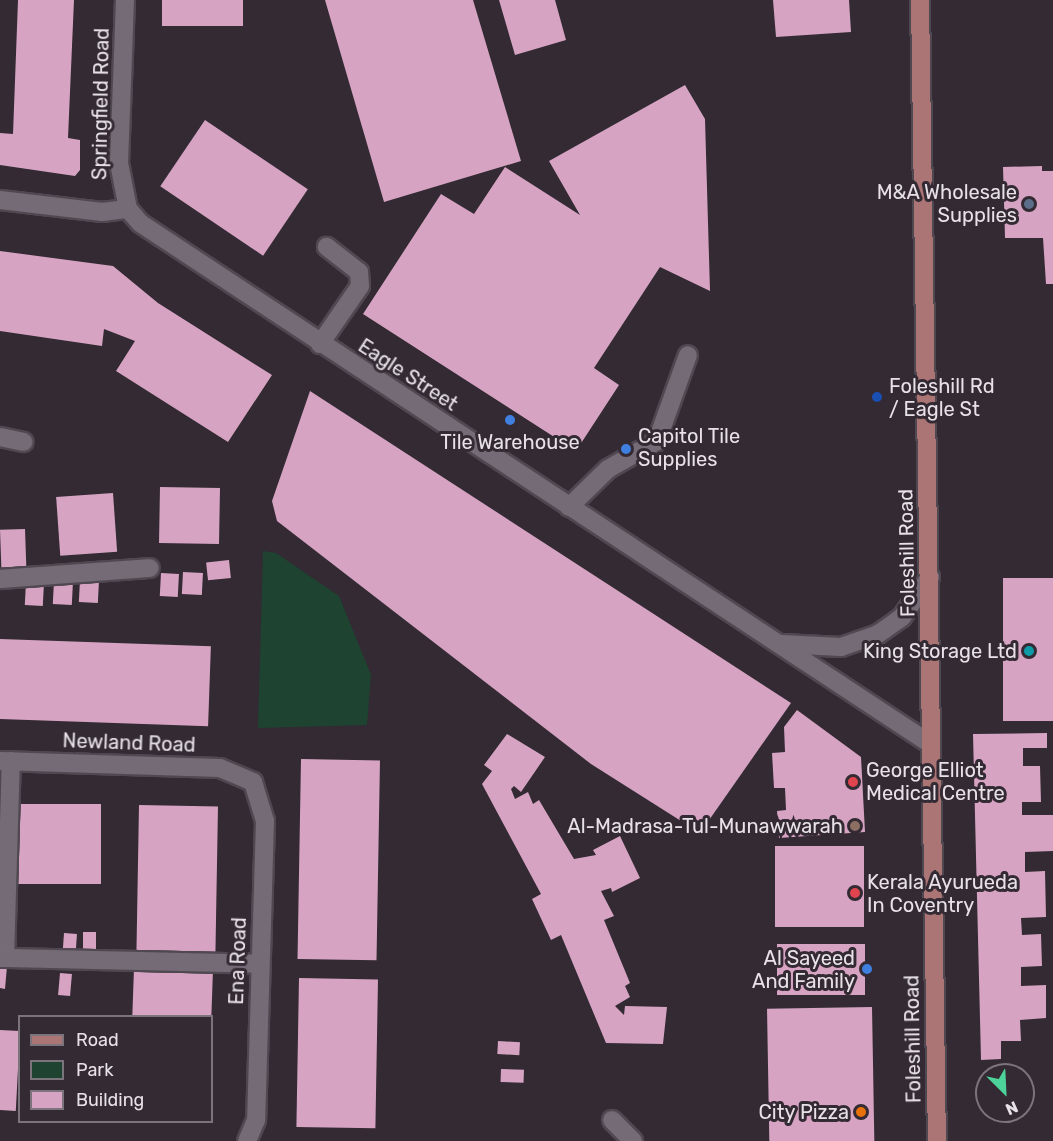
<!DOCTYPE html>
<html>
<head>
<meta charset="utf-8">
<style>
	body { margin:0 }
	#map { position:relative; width:1053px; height:1141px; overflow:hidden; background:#332a34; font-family:Rubik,sans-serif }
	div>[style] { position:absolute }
	.green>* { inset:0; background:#1e4331 }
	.building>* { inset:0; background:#d6a4c2; transform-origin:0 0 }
	.roads { filter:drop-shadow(2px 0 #504851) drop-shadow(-2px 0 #504851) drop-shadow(0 2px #504851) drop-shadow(0 -2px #504851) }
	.minor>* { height:18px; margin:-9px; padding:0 9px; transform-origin:9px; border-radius:9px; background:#756b77 }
	.major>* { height:18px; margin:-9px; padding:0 9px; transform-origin:9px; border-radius:9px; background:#aa7574 }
	.dots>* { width:16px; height:16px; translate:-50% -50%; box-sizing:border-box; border:3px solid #332a34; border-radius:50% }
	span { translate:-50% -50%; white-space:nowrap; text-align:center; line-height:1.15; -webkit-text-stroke:6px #332a34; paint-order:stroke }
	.street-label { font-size:20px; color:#e8e2e8 }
	.poi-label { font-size:20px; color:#e8e2e8 }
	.right { translate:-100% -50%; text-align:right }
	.left { translate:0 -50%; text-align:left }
	.legend { position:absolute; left:18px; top:1015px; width:195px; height:108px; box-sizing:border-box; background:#332a34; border:2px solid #7b747c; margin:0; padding:8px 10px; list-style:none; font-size:18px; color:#e8e2e8 }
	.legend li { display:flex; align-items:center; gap:12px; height:30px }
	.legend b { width:30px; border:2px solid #7b747c }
	.north { position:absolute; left:975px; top:1063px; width:60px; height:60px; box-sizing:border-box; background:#332a34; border:2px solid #7b747c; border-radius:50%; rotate:156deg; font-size:16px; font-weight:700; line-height:24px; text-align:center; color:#e8e2e8 }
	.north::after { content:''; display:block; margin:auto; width:21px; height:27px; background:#4dd39a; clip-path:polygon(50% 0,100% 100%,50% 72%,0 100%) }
</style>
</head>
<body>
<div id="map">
	<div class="green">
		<i style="clip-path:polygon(263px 551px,276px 553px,339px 596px,371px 675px,367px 725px,258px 728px)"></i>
	</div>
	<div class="building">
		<i style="clip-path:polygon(18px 0,74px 0,68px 138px,80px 140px,80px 170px,75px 176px,0 165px,0 133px,13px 134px)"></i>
		<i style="left:162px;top:0;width:81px;height:26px"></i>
		<i style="clip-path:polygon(325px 0,473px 0,521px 161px,384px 202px)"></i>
		<i style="clip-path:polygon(499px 0,555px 0,566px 40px,515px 55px)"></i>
		<i style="clip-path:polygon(773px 0,849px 0,851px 32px,776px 37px)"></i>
		<i style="clip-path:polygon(685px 85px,705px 119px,710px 291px,660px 267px,594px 368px,619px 385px,576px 451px,363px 314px,441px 194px,474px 214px,505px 167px,580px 215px,549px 161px)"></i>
		<i style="left:205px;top:120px;width:124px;height:80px;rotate:34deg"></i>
		<i style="clip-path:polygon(1042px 166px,1042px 171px,1053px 171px,1053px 284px,1046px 284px,1043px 238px,1005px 238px,1003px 167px)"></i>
		<i style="clip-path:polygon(0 251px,113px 266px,158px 303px,272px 375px,228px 442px,116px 371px,135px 341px,104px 329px,102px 346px,0 331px)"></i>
		<i style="clip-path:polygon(310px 391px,791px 703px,700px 833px,591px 764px,277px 521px,272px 501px)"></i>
		<i style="left:160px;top:487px;width:60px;height:56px;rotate:1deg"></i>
		<i style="left:113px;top:493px;width:59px;height:57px;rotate:86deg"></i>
		<i style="left:25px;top:529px;width:38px;height:25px;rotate:88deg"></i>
		<i style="left:229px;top:560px;width:18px;height:23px;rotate:84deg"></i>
		<i style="left:183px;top:572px;width:20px;height:22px;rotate:3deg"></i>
		<i style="left:161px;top:573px;width:18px;height:23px;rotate:3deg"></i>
		<i style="left:1053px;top:578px;width:143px;height:50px;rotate:90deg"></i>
		<i style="left:80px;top:580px;width:19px;height:22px;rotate:3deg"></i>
		<i style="left:54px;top:581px;width:19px;height:23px;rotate:3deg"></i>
		<i style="left:26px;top:582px;width:18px;height:23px;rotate:3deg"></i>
		<i style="left:0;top:639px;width:211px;height:80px;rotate:2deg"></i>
		<i style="clip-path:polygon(797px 710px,861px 757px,865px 832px,779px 838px,777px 811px,786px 810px,785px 788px,774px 788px,772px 753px,785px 752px,784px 727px)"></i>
		<i style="clip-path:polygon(1047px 733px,1047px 748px,1023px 748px,1023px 766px,1040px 766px,1041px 802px,1022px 802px,1022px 815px,1053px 815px,1053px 851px,1025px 852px,1025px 872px,1045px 871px,1046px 917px,1021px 918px,1022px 935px,1041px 934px,1042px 966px,1021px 967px,1021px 986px,1046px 985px,1046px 1018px,1020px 1020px,1021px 1041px,1001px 1041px,1001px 1059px,981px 1060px,973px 734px)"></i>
		<i style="clip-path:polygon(507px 734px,545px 757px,521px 792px,514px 786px,511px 789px,515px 799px,528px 792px,533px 804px,539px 800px,574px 859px,596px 855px,593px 850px,620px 836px,640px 878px,612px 892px,611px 888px,601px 891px,614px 916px,604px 920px,630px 983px,625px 986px,630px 997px,615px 1006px,624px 1015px,625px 1006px,667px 1007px,663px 1044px,606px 1043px,561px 935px,551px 940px,532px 899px,541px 894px,482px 784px,492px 771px,484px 765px)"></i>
		<i style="left:301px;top:759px;width:79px;height:200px;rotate:1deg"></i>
		<i style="left:15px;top:804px;width:86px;height:80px"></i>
		<i style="left:139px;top:805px;width:79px;height:151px;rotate:1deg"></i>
		<i style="left:775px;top:846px;width:89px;height:81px"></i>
		<i style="left:83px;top:932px;width:13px;height:22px"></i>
		<i style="left:64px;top:933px;width:13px;height:22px;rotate:4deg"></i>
		<i style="left:865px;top:944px;width:51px;height:88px;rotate:90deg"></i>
		<i style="clip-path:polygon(0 966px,7px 966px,5px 989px,0 988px)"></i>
		<i style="left:134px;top:968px;width:79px;height:48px;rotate:2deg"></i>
		<i style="left:60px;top:973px;width:12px;height:22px;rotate:5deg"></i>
		<i style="left:299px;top:978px;width:79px;height:149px;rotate:1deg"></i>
		<i style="left:872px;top:1007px;width:134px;height:105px;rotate:89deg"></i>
		<i style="left:0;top:1030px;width:20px;height:80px;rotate:3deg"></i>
		<i style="left:498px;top:1041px;width:22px;height:13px;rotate:3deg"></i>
		<i style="left:501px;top:1069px;width:23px;height:13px;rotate:2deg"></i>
	</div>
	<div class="roads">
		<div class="minor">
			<i style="left:125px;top:0;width:163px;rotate:92.1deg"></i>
			<i style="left:119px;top:163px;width:47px;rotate:78.9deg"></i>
			<i style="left:128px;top:209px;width:18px;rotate:49deg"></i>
			<i style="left:140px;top:223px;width:945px;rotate:33.39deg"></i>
			<i style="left:0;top:200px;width:103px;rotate:6.7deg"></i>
			<i style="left:102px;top:212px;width:26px;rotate:-7deg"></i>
			<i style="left:320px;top:344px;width:70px;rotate:-55.4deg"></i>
			<i style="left:360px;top:286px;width:14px;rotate:-94deg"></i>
			<i style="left:359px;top:272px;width:41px;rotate:-142deg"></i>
			<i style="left:0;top:437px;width:24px;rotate:12deg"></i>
			<i style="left:569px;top:507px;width:54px;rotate:-44.3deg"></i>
			<i style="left:608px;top:469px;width:56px;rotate:-29.7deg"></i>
			<i style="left:657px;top:441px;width:91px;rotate:-70.2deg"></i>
			<i style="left:0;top:579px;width:150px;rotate:-4.2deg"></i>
			<i style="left:782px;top:644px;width:59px;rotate:2.9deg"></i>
			<i style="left:841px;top:647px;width:39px;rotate:-19deg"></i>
			<i style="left:878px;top:634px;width:29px;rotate:-35deg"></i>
			<i style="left:902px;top:617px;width:49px;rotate:-55deg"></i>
			<i style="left:0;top:761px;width:220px;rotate:1.8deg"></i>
			<i style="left:220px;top:768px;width:36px;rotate:23deg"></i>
			<i style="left:253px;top:782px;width:41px;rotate:72.9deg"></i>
			<i style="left:265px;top:821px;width:299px;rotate:91.7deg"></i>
			<i style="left:256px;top:1120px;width:23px;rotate:113deg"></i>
			<i style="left:0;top:958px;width:5px"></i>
			<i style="left:5px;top:958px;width:197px;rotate:-88.3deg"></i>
			<i style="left:5px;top:958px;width:255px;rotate:1.3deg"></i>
			<i style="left:612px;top:1120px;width:30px;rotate:45deg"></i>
		</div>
		<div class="major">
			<i style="left:920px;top:0;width:1141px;rotate:89.15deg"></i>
		</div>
	</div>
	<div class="dots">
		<i style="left:1029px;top:204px;background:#5c6f8a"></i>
		<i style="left:877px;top:397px;background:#1a4fb4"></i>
		<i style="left:510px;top:420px;background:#3f7fe0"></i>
		<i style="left:626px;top:449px;background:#3f7fe0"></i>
		<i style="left:1029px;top:651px;background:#0f9aa8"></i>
		<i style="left:853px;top:782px;background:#e0444e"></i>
		<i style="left:855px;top:826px;background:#8d6e63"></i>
		<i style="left:855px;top:893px;background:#e0444e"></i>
		<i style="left:867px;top:969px;background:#3f7fe0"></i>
		<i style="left:861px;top:1112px;background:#e8710a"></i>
	</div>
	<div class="street-label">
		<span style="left:101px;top:104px;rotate:-89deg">Springfield Road</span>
		<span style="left:408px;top:375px;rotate:33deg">Eagle Street</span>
		<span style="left:907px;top:553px;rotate:-91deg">Foleshill Road</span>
		<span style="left:129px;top:743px;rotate:2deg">Newland Road</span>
		<span style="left:238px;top:961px;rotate:-88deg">Ena Road</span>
		<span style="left:913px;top:1039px;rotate:-91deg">Foleshill Road</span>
	</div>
	<div class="poi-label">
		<span class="right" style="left:1017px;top:204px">M&amp;A Wholesale<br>Supplies</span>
		<span class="left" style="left:889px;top:398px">Foleshill Rd<br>/ Eagle St</span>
		<span class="left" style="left:638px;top:448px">Capitol Tile<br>Supplies</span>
		<span style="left:510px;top:442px">Tile Warehouse</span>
		<span class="right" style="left:1017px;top:651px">King Storage Ltd</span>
		<span class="left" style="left:866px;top:782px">George Elliot<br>Medical Centre</span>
		<span class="right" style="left:843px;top:826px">Al-Madrasa-Tul-Munawwarah</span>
		<span class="left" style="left:867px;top:894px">Kerala Ayurueda<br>In Coventry</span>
		<span class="right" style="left:855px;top:970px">Al Sayeed<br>And Family</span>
		<span class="right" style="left:849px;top:1112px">City Pizza</span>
	</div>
	<ul class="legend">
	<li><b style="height:8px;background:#aa7574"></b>Road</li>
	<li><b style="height:16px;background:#1e4331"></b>Park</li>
	<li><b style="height:16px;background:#d6a4c2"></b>Building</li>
	</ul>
	<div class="north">N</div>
</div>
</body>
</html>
